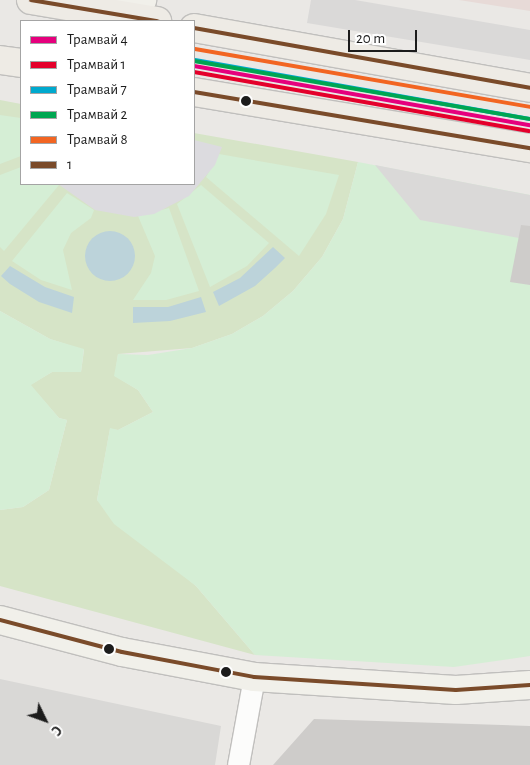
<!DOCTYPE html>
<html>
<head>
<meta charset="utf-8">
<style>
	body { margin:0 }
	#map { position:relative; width:530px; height:765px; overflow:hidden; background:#eae8e5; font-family:"Alegreya Sans",sans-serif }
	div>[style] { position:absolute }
	.residential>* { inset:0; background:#d9d8d6 }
	.commercial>* { inset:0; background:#e7dad7 }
	.grass>* { inset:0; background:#d6e4c7 }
	.park>* { inset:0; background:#d5eed5 }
	.parking>* { inset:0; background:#dad9d8 }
	.plaza>* { inset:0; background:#dcdbdf }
	.water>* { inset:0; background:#bcd3da }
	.round { border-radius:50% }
	.building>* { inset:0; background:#ceccca }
	.roads { filter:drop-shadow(1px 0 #c0bfbd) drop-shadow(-1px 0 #c0bfbd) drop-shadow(0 1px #c0bfbd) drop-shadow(0 -1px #c0bfbd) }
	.street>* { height:21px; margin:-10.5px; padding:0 10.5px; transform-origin:10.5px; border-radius:10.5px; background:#fcfcfb }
	.secondary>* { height:28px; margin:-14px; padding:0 14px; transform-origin:14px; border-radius:14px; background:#f1f0ea }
	.primary>* { height:28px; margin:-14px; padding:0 14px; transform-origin:14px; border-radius:14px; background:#eeebe5 }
	.bus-1>* { height:4px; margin:-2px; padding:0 2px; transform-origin:2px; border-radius:2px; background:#7a4b2a }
	.tram-1>* { height:4px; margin:-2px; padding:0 2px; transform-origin:2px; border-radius:2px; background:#e5007d }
	.tram-2>* { height:4px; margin:-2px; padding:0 2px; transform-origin:2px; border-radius:2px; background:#e4002b }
	.tram-3>* { height:4px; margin:-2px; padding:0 2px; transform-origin:2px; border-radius:2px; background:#00a9ce }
	.tram-4>* { height:4px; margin:-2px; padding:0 2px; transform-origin:2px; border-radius:2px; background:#00a651 }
	.tram-5>* { height:4px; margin:-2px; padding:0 2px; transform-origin:2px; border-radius:2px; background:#f26522 }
	.dots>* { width:14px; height:14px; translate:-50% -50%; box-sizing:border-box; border:2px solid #fff; border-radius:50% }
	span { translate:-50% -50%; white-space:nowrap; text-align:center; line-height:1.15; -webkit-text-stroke:4px #fff; paint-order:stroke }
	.legend { position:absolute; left:20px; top:20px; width:175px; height:165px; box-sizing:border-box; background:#fff; border:1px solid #a4a4a4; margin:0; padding:6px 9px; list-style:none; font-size:15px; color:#1c1c1c }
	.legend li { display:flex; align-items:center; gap:10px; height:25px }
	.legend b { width:25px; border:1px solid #a4a4a4 }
	.north { position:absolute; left:20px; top:695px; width:50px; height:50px; -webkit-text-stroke:4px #fff; paint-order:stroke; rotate:132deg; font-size:14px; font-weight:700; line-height:20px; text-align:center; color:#1c1c1c }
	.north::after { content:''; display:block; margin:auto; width:18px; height:22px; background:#1c1c1c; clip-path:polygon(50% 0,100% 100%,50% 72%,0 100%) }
	.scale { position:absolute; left:348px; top:30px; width:69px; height:22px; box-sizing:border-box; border:2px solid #1c1c1c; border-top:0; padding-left:6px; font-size:15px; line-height:18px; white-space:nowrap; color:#1c1c1c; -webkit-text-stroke:4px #fff; paint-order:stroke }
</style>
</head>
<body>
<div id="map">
	<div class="residential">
		<i style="clip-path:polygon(0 679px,221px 726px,215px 765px,0 765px)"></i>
	</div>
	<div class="commercial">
		<i style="clip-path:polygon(459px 0,530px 0,530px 11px)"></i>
	</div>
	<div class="grass">
		<i style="clip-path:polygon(0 100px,21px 104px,21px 184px,194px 184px,194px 133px,358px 162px,343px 219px,322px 257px,293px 291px,263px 316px,232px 334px,192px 348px,118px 354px,115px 376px,138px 390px,153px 412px,118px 430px,110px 429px,97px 500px,196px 586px,255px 655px,0 586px,0 510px,23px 507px,49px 490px,67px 420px,59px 418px,30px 385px,52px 372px,81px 372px,84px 350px,50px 339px,0 311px)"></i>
	</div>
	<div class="park">
		<i style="clip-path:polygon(0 115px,21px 118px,21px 156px,0 164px)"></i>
		<i style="clip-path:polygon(219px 154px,339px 175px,326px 214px,299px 256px,206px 177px)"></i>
		<i style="clip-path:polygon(358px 162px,530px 195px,530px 656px,454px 667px,255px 655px,196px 586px,114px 524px,97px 500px,110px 428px,118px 430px,153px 412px,138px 390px,114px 376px,118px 354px,148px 355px,192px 348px,232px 334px,263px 316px,293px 291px,322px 257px,343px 219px)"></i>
		<i style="clip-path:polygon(21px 167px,21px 184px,59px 185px,4px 251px,0 247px,0 175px)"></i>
		<i style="clip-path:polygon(201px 185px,269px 243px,247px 266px,210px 287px,177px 204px)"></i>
		<i style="clip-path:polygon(67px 193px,94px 210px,91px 218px,71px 233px,63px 250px,72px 290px,41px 280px,12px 261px)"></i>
		<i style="clip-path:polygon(169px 208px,199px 291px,166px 300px,133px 300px,151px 273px,155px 256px,138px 216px)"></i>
		<i style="clip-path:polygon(0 311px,50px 339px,84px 349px,81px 372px,52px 372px,31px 385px,59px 418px,67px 420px,49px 490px,23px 507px,0 510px)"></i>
	</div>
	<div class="parking">
		<i style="clip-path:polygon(311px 0,355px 0,530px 30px,530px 60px,307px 23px)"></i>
		<i style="clip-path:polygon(375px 165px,530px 195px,530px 240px,420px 220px)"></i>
	</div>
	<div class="plaza">
		<i style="clip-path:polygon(194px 140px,222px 147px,215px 165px,189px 196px,154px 214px,134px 217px,95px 210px,58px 184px,194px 184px)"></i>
	</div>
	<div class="water">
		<i class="round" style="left:85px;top:231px;width:50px;height:50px"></i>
		<i style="clip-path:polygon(273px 247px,285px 258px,275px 268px,255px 286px,219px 306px,213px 292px,240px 278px)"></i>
		<i style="clip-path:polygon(10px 266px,45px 287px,74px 297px,72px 313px,39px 302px,10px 284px,1px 276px)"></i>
		<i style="clip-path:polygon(201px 297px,206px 312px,170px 321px,133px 323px,133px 307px,168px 307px)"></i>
	</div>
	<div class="building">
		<i style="clip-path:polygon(521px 225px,530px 226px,530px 285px,510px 282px)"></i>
		<i style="clip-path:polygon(314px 719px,530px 726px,530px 765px,273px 765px)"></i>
	</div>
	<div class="roads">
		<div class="street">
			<i style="left:238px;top:765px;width:89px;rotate:-79.7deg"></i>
		</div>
		<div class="secondary">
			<i style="left:118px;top:14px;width:28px;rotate:-30deg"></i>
			<i style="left:0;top:620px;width:126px;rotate:14.7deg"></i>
			<i style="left:122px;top:652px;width:134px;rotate:10.7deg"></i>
			<i style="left:254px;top:677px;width:202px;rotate:3.7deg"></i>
			<i style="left:456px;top:690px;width:74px;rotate:-3.9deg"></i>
		</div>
		<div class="primary">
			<i style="left:31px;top:0;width:128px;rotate:9.5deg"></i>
			<i style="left:194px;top:28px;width:341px;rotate:10.1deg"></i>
			<i style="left:0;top:60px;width:21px;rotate:8deg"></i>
			<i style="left:194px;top:92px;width:341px;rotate:9.5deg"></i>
		</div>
	</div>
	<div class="bus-1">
		<i style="left:31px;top:0;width:128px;rotate:9.5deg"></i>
		<i style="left:194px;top:28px;width:341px;rotate:10.1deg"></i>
		<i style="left:194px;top:92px;width:341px;rotate:9.5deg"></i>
		<i style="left:0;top:620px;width:126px;rotate:14.7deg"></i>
		<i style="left:122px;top:652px;width:134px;rotate:10.7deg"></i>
		<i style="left:254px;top:677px;width:202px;rotate:3.7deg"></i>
		<i style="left:456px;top:690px;width:74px;rotate:-3.9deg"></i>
	</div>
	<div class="tram-1">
		<i style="left:194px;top:66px;width:341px;rotate:10deg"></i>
	</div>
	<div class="tram-2">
		<i style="left:194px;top:72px;width:340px;rotate:10deg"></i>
	</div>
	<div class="tram-3">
		<i style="left:195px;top:60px;width:340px;rotate:10deg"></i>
	</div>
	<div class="tram-4">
		<i style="left:194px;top:61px;width:340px;rotate:9.8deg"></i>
	</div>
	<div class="tram-5">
		<i style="left:195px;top:49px;width:340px;rotate:9.8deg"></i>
	</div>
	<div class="dots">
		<i style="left:246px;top:101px;background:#1c1c1c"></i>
		<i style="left:109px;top:649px;background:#1c1c1c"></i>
		<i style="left:226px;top:672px;background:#1c1c1c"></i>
	</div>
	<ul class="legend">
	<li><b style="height:6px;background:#e5007d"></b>Трамвай 4</li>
	<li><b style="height:6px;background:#e4002b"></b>Трамвай 1</li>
	<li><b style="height:6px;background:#00a9ce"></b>Трамвай 7</li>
	<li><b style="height:6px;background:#00a651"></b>Трамвай 2</li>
	<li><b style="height:6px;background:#f26522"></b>Трамвай 8</li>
	<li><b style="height:6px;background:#7a4b2a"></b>1</li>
	</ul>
	<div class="north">С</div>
	<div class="scale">20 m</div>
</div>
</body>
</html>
